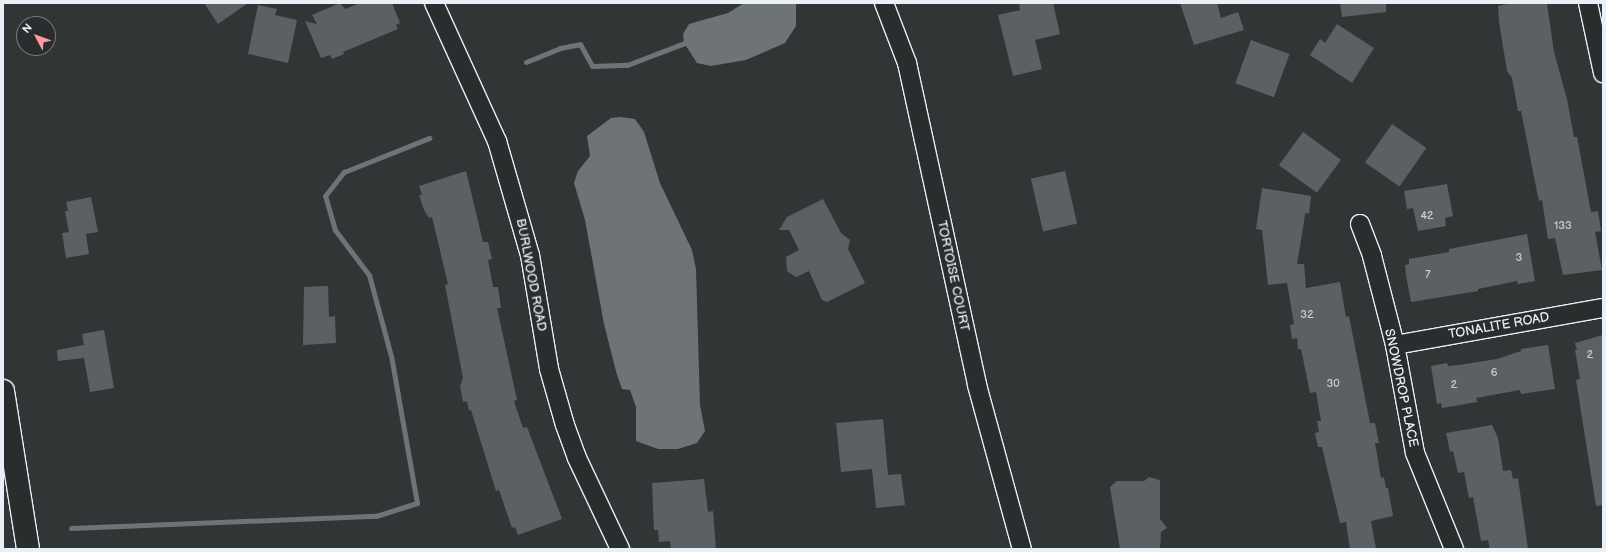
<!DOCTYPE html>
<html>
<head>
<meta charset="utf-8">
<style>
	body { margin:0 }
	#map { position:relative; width:1606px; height:552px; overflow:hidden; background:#323536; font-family:"Balsamiq Sans",sans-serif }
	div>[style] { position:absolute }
	.water>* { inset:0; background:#6e7376 }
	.stream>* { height:5px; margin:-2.5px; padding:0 2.5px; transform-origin:2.5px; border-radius:2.5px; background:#6e7376 }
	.building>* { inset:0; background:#5c6063; transform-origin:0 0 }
	.roads { filter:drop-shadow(1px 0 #e8f1f8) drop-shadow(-1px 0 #e8f1f8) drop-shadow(0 1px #e8f1f8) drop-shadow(0 -1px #e8f1f8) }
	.minor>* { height:18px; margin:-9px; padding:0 9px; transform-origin:9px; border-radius:9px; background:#2a2d2e }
	.major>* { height:22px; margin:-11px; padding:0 11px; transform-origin:11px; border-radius:11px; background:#2a2d2e }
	span { translate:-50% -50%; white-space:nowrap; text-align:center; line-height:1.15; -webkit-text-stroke:3px #2a2d2e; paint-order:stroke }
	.number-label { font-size:11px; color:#c5cdd3 }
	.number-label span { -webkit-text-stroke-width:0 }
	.street-label { font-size:13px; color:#e8f1f8 }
	.frame { position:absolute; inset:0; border:4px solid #e8f1f8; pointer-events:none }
	.north { position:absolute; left:16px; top:16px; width:40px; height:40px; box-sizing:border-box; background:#2a2d2e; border:1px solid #767b7f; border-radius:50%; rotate:311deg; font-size:11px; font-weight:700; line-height:16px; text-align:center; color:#e8f1f8 }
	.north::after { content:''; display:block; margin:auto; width:14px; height:18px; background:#ff9aa2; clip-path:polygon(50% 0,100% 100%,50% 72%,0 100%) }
</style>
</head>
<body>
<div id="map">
	<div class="water">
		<i style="clip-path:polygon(744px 3px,796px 3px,796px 26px,785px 43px,746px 60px,711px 66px,697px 63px,684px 43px,683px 34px,689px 24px,728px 13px)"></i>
		<i style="clip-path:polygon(620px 117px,635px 119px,644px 132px,660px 183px,692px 250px,696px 269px,700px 405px,705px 431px,697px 443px,678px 449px,658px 449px,636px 441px,636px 407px,630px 390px,622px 389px,617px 375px,604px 324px,585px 220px,574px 183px,578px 171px,590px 156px,587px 136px,611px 118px)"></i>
	</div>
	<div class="stream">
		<i style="left:526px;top:62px;width:37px;rotate:-22deg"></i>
		<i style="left:560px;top:48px;width:20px;rotate:-11deg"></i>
		<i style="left:580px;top:44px;width:25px;rotate:61deg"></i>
		<i style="left:592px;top:66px;width:35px;rotate:-2deg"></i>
		<i style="left:627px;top:65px;width:67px;rotate:-20.9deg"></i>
		<i style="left:71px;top:528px;width:305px;rotate:-2.3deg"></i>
		<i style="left:376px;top:516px;width:43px;rotate:-17.6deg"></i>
		<i style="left:417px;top:503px;width:149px;rotate:-100deg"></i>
		<i style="left:391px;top:356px;width:84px;rotate:-105.2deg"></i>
		<i style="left:369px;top:275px;width:56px;rotate:-127.1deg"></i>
		<i style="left:335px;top:230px;width:35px;rotate:-106deg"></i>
		<i style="left:325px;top:196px;width:31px;rotate:-52deg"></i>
		<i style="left:344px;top:172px;width:92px;rotate:-21.8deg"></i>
	</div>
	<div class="building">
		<i style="clip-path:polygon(204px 3px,248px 3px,218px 24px)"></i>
		<i style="clip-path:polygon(340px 3px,345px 9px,360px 3px,392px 3px,400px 23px,396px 25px,398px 29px,343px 52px,344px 54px,332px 59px,330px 55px,321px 58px,305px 21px,317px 24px,312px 15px)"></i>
		<i style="clip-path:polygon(1019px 3px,1053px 3px,1060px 34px,1035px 40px,1042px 69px,1013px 76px,998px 15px,1020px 10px)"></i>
		<i style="clip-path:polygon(1180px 3px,1217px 3px,1221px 18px,1238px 12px,1244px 30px,1194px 45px)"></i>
		<i style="clip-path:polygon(1340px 3px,1386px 3px,1386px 12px,1342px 17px)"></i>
		<i style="clip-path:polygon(1513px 3px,1547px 3px,1554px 52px,1567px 99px,1574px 137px,1577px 137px,1591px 212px,1598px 211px,1601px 231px,1595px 232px,1602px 270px,1563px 275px,1555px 238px,1548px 239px,1542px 200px,1539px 201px,1537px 192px,1521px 111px,1518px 111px,1512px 78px,1507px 71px,1499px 22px,1498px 6px)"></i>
		<i style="clip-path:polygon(258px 5px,277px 9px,275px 15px,297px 20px,288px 63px,248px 54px)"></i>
		<i style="clip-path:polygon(1337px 24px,1374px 48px,1352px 83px,1310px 55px,1320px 39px,1325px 43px)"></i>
		<i style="left:1251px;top:40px;width:41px;height:46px;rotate:20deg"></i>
		<i style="left:1392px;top:124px;width:42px;height:47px;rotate:35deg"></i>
		<i style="left:1303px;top:132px;width:47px;height:41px;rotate:36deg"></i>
		<i style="clip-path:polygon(466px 171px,483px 242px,488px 242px,492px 259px,488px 260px,493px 287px,498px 287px,501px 308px,497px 308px,517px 400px,514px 401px,523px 428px,527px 427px,562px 519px,518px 535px,515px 527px,512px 528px,499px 490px,496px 491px,471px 410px,469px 411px,467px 401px,463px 402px,460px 386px,463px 378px,445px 285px,448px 284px,432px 217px,429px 218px,424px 210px,419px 195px,422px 195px,419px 186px)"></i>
		<i style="left:1065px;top:171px;width:54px;height:35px;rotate:77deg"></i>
		<i style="clip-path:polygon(1447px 184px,1453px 216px,1445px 218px,1446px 226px,1418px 231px,1413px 208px,1407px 209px,1404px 191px)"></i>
		<i style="clip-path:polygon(1262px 188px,1311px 196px,1309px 214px,1305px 213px,1304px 222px,1297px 264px,1304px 264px,1306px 288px,1340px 282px,1346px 317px,1349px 316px,1370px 423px,1375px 423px,1379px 443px,1375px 443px,1381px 478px,1384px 477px,1386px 488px,1388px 488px,1393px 516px,1371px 521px,1376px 549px,1350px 549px,1346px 522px,1340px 523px,1326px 464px,1322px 447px,1318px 447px,1315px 433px,1319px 432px,1317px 421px,1321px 421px,1316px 392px,1310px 393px,1301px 349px,1298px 349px,1297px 338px,1292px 339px,1290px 325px,1294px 324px,1287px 283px,1268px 285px,1262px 230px,1256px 229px)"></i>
		<i style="clip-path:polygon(91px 197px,98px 232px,86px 234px,89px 254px,66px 258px,62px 233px,69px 232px,65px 211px,68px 211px,66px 202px)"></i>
		<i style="clip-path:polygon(823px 199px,841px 233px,850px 240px,848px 249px,865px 283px,827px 302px,822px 300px,809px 271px,796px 277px,787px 271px,786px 257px,799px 250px,789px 230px,779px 230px,787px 217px)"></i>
		<i style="clip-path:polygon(1527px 234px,1535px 281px,1518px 284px,1517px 281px,1478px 289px,1478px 291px,1411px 302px,1406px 275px,1405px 265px,1409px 264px,1409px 259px,1449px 252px,1449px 249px)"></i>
		<i style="clip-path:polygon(328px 286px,329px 317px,335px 316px,336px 343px,303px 345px,304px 287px)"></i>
		<i style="clip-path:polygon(104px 330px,114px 388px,90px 392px,84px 358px,58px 361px,57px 350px,84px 345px,82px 334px)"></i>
		<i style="clip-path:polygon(1603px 335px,1603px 505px,1596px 506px,1576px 380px,1580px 379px,1575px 350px,1577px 350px,1575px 343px)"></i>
		<i style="clip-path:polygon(1548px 345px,1555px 389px,1521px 394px,1520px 390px,1476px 398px,1477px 402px,1442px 408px,1441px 403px,1437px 404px,1431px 366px,1447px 363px,1448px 366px,1459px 365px,1497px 359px,1521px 351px,1521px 349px)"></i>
		<i style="clip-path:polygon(883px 419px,888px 475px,901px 474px,905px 505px,876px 508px,872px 469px,841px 472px,836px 423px)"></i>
		<i style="clip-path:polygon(1492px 425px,1498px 438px,1503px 471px,1511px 470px,1513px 479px,1518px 478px,1528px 549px,1490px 549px,1488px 540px,1481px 541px,1473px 497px,1469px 498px,1464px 472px,1458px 473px,1453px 451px,1450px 452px,1446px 433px)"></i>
		<i style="clip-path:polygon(1149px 477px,1160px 480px,1160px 519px,1167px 528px,1161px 532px,1160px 549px,1120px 549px,1110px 487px,1117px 481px,1144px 481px)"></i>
		<i style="clip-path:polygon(704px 479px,708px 512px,713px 511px,716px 549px,671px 549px,670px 541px,659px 542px,658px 530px,654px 530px,652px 483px)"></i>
	</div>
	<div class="roads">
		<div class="minor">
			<i style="left:434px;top:3px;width:152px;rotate:65.5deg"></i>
			<i style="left:497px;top:141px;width:119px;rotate:73.9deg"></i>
			<i style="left:530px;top:255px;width:116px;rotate:80.5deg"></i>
			<i style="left:549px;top:369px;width:58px;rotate:74.1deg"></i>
			<i style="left:565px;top:425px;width:35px;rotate:70deg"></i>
			<i style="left:577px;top:458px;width:101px;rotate:64.7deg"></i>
			<i style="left:884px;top:3px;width:64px;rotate:69deg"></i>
			<i style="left:907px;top:63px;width:330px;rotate:77.7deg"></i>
			<i style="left:977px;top:385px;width:170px;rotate:74.7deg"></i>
			<i style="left:1588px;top:3px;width:72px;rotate:77.9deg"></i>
			<i style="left:1360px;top:224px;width:34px;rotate:69deg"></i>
			<i style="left:1372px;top:256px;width:92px;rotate:75.5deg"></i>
			<i style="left:1395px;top:345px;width:110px;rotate:79.5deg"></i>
			<i style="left:1415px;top:453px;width:104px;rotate:67.9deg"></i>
			<i style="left:1395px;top:345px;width:211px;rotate:-10.1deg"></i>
		</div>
		<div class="major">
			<i style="left:3px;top:391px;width:160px;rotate:81deg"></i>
		</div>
	</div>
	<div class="number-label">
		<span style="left:1427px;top:216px">42</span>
		<span style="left:1563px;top:226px">133</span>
		<span style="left:1519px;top:258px">3</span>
		<span style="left:1428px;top:275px">7</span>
		<span style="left:1307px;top:315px">32</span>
		<span style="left:1590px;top:355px">2</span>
		<span style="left:1494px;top:373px">6</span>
		<span style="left:1333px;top:384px">30</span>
		<span style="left:1454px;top:385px">2</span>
	</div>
	<div class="street-label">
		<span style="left:531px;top:275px;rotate:79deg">BURLWOOD ROAD</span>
		<span style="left:953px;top:276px;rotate:78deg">TORTOISE COURT</span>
		<span style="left:1499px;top:326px;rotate:-10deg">TONALITE ROAD</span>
		<span style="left:1401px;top:388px;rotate:78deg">SNOWDROP PLACE</span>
	</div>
	<div class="frame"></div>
	<div class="north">N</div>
</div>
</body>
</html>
